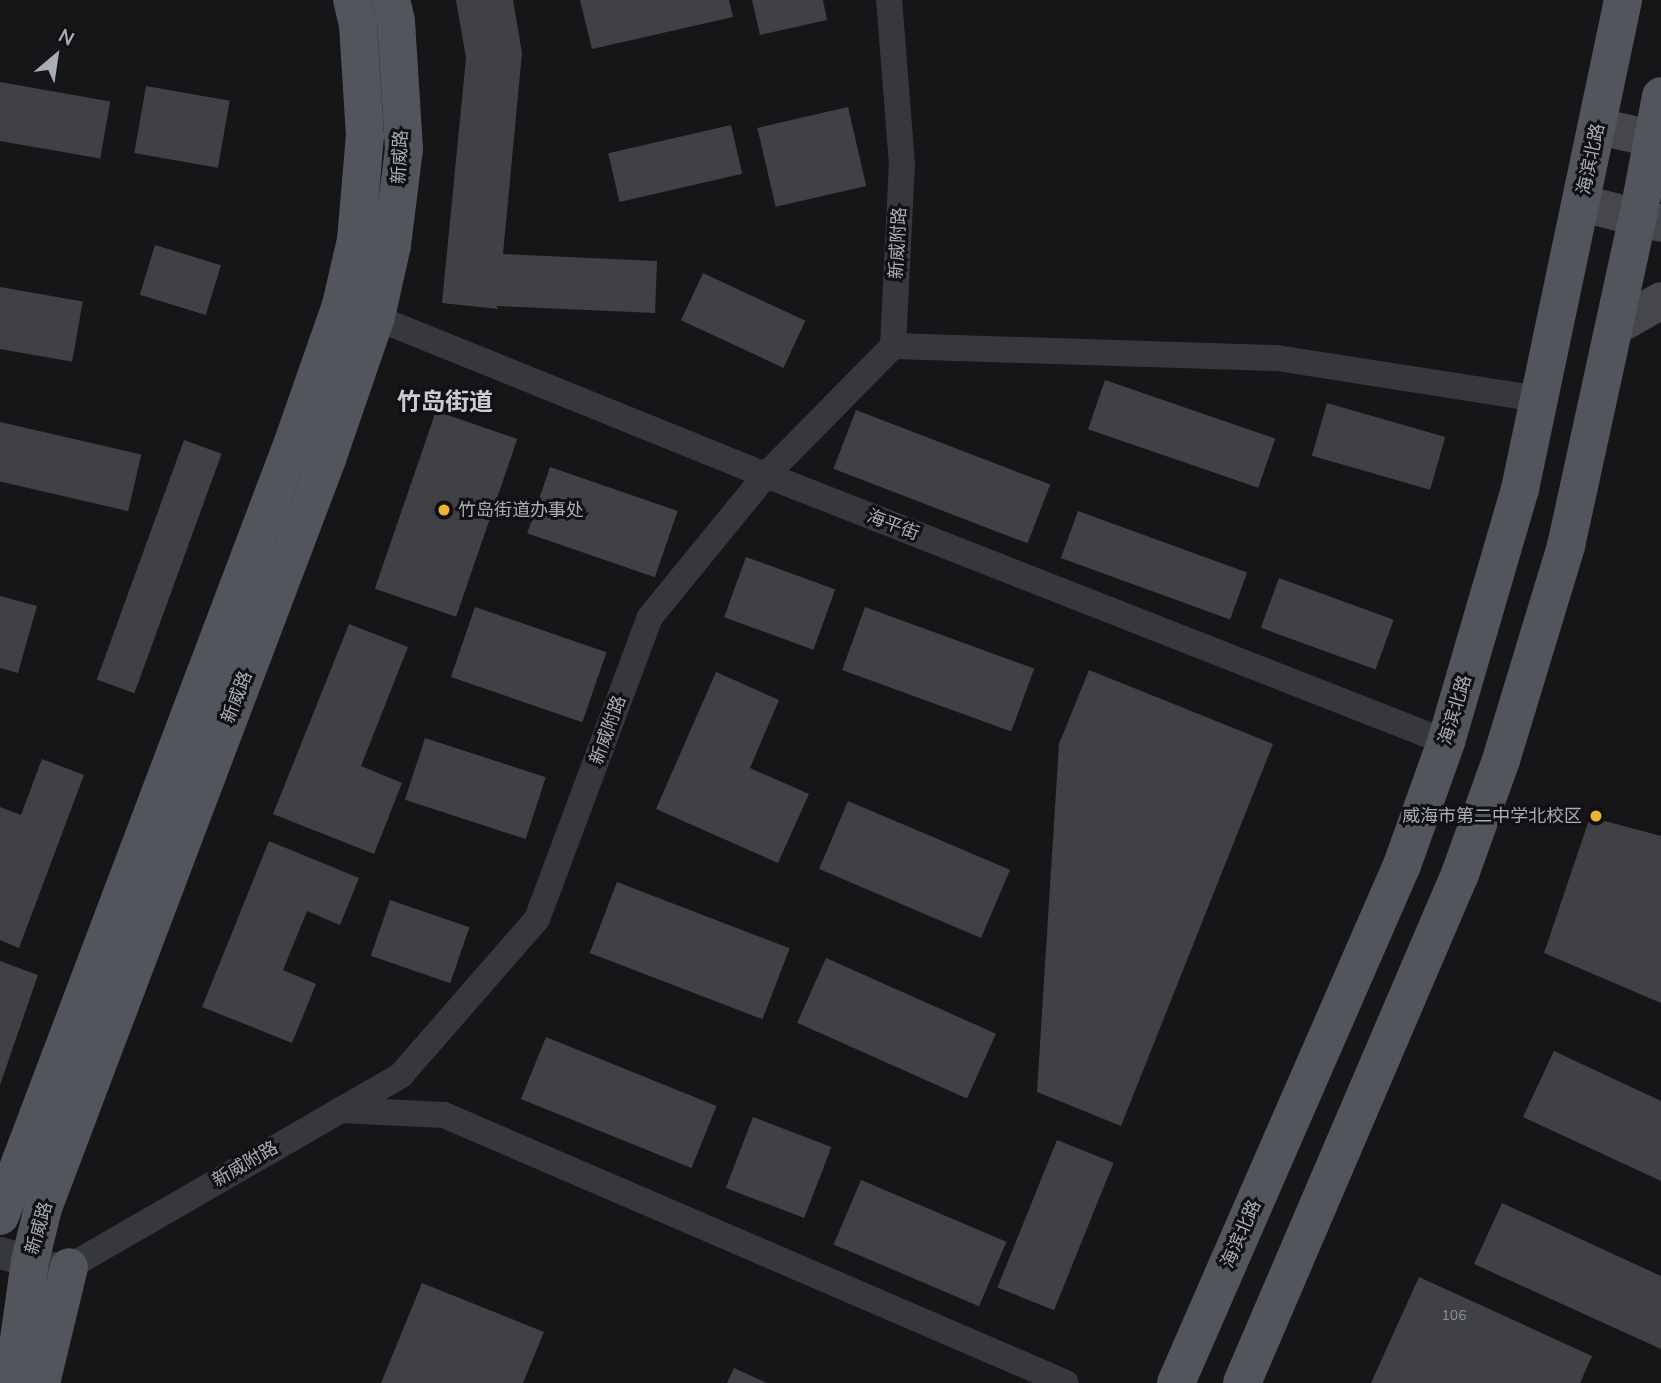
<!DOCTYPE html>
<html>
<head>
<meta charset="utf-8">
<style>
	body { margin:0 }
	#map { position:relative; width:1661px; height:1383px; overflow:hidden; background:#161618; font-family:"Nunito Sans","Noto Sans SC",sans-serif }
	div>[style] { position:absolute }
	.building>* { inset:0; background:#404145; transform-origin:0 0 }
	.minor>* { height:26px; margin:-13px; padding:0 13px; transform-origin:13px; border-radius:13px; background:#37383d }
	.tertiary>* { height:32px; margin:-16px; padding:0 16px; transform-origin:16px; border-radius:16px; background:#37383d }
	.secondary>* { height:37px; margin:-18.5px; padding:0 18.5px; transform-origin:18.5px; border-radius:18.5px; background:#45474d }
	.primary>* { height:38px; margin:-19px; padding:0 19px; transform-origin:19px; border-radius:19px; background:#53555c }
	.dots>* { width:19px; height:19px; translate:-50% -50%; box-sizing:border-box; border:4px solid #111113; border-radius:50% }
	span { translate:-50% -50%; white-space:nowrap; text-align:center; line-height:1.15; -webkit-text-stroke:6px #111113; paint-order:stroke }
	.number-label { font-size:14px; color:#8e929b }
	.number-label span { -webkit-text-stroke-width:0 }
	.street-label { font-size:18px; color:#a8adb8 }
	.poi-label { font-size:18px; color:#a8adb8 }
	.left { translate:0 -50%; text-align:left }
	.right { translate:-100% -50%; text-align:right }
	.district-label { font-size:24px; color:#c9ccd4; font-weight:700 }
	.north { position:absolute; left:21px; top:21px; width:70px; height:70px; -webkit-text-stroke:5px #111113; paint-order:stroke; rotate:29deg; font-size:19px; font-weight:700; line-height:28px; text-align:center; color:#a8adb8 }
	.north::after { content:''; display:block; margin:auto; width:24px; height:32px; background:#a8adb8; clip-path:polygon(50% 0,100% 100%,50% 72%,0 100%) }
</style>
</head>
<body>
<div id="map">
	<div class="building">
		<i style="clip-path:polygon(456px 0,513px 0,522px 53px,503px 254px,657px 261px,655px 313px,497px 306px,498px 309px,442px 303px,466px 58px)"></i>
		<i style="clip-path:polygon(580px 0,729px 0,733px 17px,592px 49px)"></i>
		<i style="clip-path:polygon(752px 0,823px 0,827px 20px,760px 35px)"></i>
		<i style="left:0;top:82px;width:112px;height:58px;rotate:10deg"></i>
		<i style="left:146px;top:86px;width:85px;height:68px;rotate:10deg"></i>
		<i style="left:848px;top:107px;width:81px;height:93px;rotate:77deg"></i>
		<i style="left:731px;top:125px;width:50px;height:126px;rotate:77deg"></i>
		<i style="left:155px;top:245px;width:69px;height:52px;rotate:17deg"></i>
		<i style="left:703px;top:273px;width:113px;height:52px;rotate:25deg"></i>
		<i style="left:0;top:287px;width:84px;height:61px;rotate:10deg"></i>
		<i style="left:1105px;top:380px;width:180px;height:52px;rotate:19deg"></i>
		<i style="left:1327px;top:403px;width:123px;height:55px;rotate:16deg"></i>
		<i style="left:856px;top:410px;width:208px;height:63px;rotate:21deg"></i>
		<i style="left:436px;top:411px;width:86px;height:188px;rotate:19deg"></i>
		<i style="left:0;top:422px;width:145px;height:58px;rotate:13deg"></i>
		<i style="left:184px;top:440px;width:40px;height:255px;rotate:20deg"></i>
		<i style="left:550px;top:467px;width:135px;height:70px;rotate:19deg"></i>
		<i style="left:1078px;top:511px;width:180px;height:50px;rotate:20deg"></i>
		<i style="left:746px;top:557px;width:95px;height:64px;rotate:20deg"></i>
		<i style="left:1279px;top:578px;width:122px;height:53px;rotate:20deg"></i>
		<i style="clip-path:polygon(0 596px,37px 606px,18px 673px,0 668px)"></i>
		<i style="left:475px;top:607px;width:139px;height:74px;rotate:19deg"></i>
		<i style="left:865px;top:607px;width:180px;height:67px;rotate:20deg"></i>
		<i style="clip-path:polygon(349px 624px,408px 647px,361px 766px,402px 783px,374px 854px,273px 814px)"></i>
		<i style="clip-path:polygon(1089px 670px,1273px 744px,1121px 1126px,1037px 1092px,1059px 744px)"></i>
		<i style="clip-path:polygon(716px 672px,779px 700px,750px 768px,809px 794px,778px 863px,656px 809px)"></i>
		<i style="left:425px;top:738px;width:127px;height:65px;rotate:18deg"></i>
		<i style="clip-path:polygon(42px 759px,84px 775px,19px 948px,0 940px,0 807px,21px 815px)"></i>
		<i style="left:848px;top:801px;width:176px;height:74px;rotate:23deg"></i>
		<i style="clip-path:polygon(1590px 817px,1661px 836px,1661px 1003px,1544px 953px)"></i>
		<i style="clip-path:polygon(269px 841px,359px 878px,340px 925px,307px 911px,283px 970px,316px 984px,292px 1043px,202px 1007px)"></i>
		<i style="left:617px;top:882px;width:185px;height:76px;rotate:21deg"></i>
		<i style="left:390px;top:900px;width:84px;height:59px;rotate:19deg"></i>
		<i style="left:826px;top:958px;width:186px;height:71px;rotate:24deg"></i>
		<i style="clip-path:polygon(0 961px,38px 975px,0 1085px)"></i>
		<i style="left:546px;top:1037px;width:184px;height:67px;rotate:22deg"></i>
		<i style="clip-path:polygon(1554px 1051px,1661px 1101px,1661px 1181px,1523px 1117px)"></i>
		<i style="left:753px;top:1117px;width:84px;height:76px;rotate:21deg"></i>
		<i style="left:1057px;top:1140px;width:61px;height:159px;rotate:22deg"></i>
		<i style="left:861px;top:1180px;width:158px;height:70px;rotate:23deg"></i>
		<i style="clip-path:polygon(1502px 1203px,1661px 1276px,1661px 1349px,1474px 1264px)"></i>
		<i style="clip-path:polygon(1419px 1277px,1592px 1356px,1580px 1383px,1371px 1383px)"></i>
		<i style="clip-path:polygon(422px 1283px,544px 1332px,523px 1383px,381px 1383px)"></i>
		<i style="clip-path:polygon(734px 1368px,767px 1383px,727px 1383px)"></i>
	</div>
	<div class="minor">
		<i style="left:362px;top:312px;width:436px;rotate:22deg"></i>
		<i style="left:766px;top:475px;width:731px;rotate:21.44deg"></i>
		<i style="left:893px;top:346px;width:384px;rotate:1.8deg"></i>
		<i style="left:1277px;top:358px;width:266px;rotate:8.9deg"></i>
		<i style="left:340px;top:1110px;width:104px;rotate:2.8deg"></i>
		<i style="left:444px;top:1115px;width:677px;rotate:23.31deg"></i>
		<i style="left:54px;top:1265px;width:15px;rotate:8deg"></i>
		<i style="left:69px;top:1267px;width:384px;rotate:-30deg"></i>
		<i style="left:401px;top:1075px;width:207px;rotate:-48.9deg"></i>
		<i style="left:537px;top:919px;width:322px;rotate:-69.5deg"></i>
		<i style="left:650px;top:617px;width:183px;rotate:-50.8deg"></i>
		<i style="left:766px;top:475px;width:181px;rotate:-45.4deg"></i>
		<i style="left:893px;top:346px;width:182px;rotate:-87.2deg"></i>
		<i style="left:902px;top:164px;width:165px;rotate:-94.5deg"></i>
	</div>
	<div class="tertiary">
		<i style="left:0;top:1253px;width:31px;rotate:15deg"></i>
	</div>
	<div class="secondary">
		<i style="left:1598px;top:126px;width:65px;rotate:12.5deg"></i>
		<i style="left:1582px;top:203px;width:81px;rotate:14.2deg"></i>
		<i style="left:1614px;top:327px;width:54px;rotate:-29.9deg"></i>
	</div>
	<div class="primary">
		<i style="left:0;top:1216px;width:824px;rotate:-69.26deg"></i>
		<i style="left:292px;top:445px;width:148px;rotate:-70.7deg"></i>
		<i style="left:341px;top:305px;width:67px;rotate:-77deg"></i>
		<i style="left:356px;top:240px;width:104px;rotate:-85.1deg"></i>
		<i style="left:365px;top:136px;width:111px;rotate:-93.6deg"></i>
		<i style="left:358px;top:25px;width:26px;rotate:-103deg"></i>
		<i style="left:13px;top:1383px;width:123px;rotate:-82.1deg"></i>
		<i style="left:30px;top:1261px;width:55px;rotate:-76.2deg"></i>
		<i style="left:43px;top:1208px;width:801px;rotate:-69.23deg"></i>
		<i style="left:327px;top:459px;width:150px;rotate:-71deg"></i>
		<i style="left:376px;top:317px;width:74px;rotate:-77.5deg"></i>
		<i style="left:392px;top:245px;width:97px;rotate:-82.9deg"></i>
		<i style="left:404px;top:149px;width:128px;rotate:-93.6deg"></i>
		<i style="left:396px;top:21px;width:22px;rotate:-103deg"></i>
		<i style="left:41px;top:1383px;width:119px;rotate:-76.4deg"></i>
		<i style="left:1176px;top:1383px;width:565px;rotate:-66.43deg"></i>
		<i style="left:1402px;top:865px;width:131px;rotate:-70.3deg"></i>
		<i style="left:1446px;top:742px;width:264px;rotate:-73.7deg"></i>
		<i style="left:1520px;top:489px;width:500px;rotate:-78.1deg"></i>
		<i style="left:1242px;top:1383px;width:554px;rotate:-66.81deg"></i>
		<i style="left:1460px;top:874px;width:121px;rotate:-70.2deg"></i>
		<i style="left:1501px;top:760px;width:224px;rotate:-73.1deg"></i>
		<i style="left:1566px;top:546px;width:337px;rotate:-77.7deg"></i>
		<i style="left:1638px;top:217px;width:123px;rotate:-79.2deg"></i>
	</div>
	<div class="dots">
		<i style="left:444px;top:510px;background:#f2b134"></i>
		<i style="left:1596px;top:816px;background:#f2b134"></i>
	</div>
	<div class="number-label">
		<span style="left:1454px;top:1316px">106</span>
	</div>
	<div class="street-label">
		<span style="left:400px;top:157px;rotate:-87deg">新威路</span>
		<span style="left:1591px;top:159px;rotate:-78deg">海滨北路</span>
		<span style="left:898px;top:243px;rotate:-87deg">新威附路</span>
		<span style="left:893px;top:525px;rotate:21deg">海平街</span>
		<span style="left:237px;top:697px;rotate:-69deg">新威路</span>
		<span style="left:1455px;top:710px;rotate:-73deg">海滨北路</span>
		<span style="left:608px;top:730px;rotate:-70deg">新威附路</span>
		<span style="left:245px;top:1164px;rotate:-30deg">新威附路</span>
		<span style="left:39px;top:1228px;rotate:-74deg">新威路</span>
		<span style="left:1241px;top:1234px;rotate:-66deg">海滨北路</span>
	</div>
	<div class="poi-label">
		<span class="left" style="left:458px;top:510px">竹岛街道办事处</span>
		<span class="right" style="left:1582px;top:816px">威海市第二中学北校区</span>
	</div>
	<div class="district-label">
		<span style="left:445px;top:403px">竹岛街道</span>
	</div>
	<div class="north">N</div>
</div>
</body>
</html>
